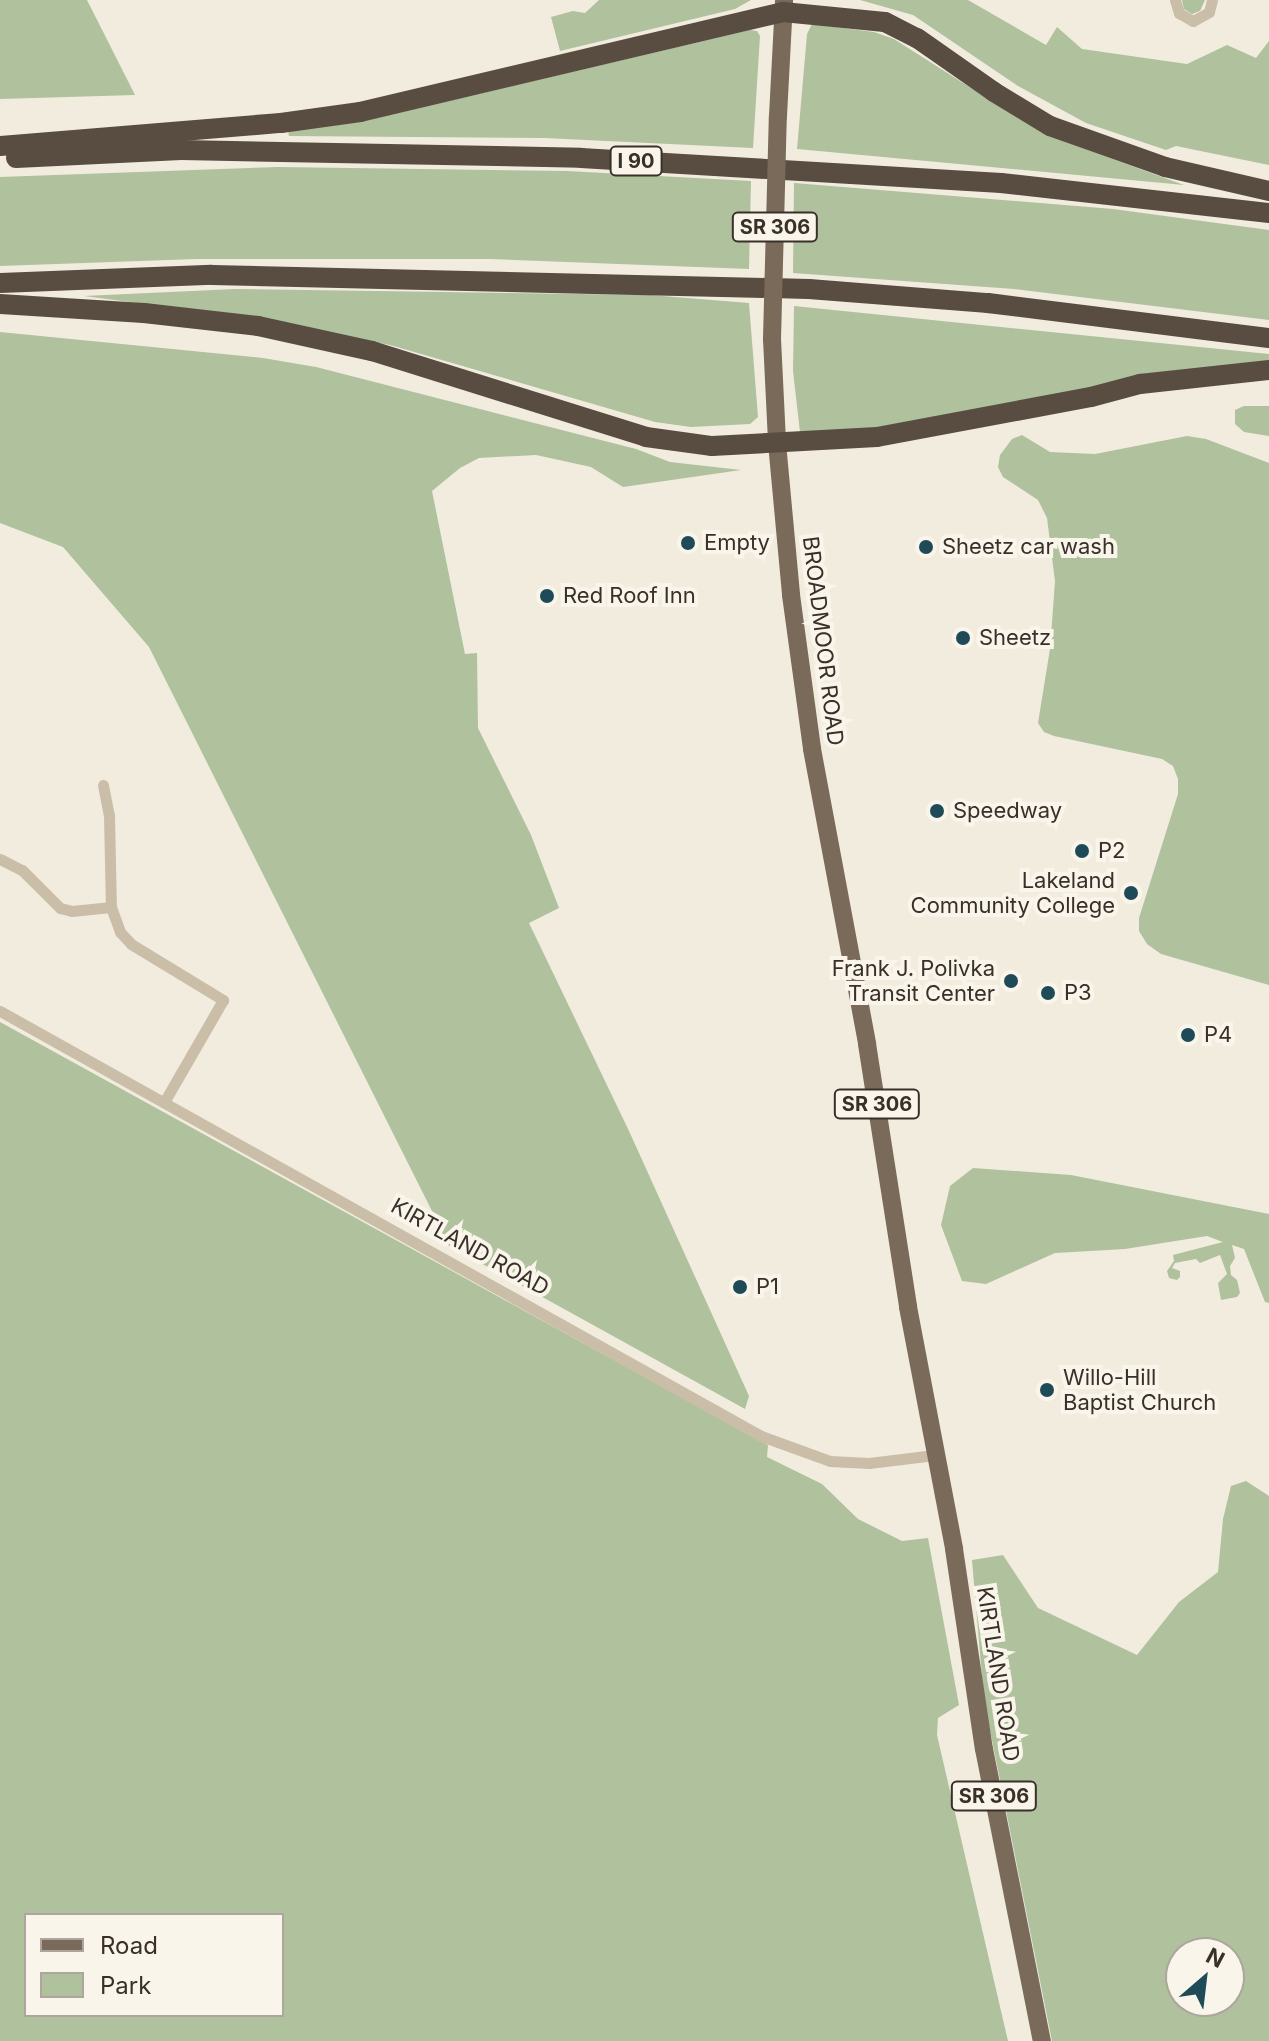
<!DOCTYPE html>
<html>
<head>
<meta charset="utf-8">
<style>
	body { margin:0 }
	#map { position:relative; width:1269px; height:2041px; overflow:hidden; background:#f2ecde; font-family:Inter,sans-serif }
	div>[style] { position:absolute }
	.green>* { inset:0; background:#afc19d }
	.minor>* { height:11px; margin:-5.5px; padding:0 5.5px; transform-origin:5.5px; border-radius:5.5px; background:#cbbea9 }
	.primary>* { height:18px; margin:-9px; padding:0 9px; transform-origin:9px; border-radius:9px; background:#796a5a }
	.motorway>* { height:20px; margin:-10px; padding:0 10px; transform-origin:10px; border-radius:10px; background:#594c40 }
	.primary-bridge>* { height:18px; margin:-9px; padding:0 9px; transform-origin:9px; border-radius:9px; background:#796a5a }
	.dots>* { width:22px; height:22px; translate:-50% -50%; box-sizing:border-box; border:4px solid #faf5ea; border-radius:50% }
	span { translate:-50% -50%; white-space:nowrap; text-align:center; line-height:1.15; -webkit-text-stroke:8px #faf5ea; paint-order:stroke }
	.shield-label span { padding:2px 6px; background:#faf5ea; border:2px solid; border-radius:6px; -webkit-text-stroke-width:0 }
	.shield-label { font-size:20px; color:#383029; font-weight:700 }
	.poi-label { font-size:22px; color:#383029 }
	.left { translate:0 -50%; text-align:left }
	.right { translate:-100% -50%; text-align:right }
	.street-label { font-size:22px; color:#383029 }
	.legend { position:absolute; left:24px; top:1913px; width:260px; height:104px; box-sizing:border-box; background:#faf5ea; border:2px solid #aca69d; margin:0; padding:10px 14px; list-style:none; font-size:24px; color:#383029 }
	.legend li { display:flex; align-items:center; gap:16px; height:40px }
	.legend b { width:40px; border:2px solid #aca69d }
	.north { position:absolute; left:1165px; top:1937px; width:80px; height:80px; box-sizing:border-box; background:#faf5ea; border:2px solid #aca69d; border-radius:50%; rotate:28deg; font-size:22px; font-weight:700; line-height:32px; text-align:center; color:#383029 }
	.north::after { content:''; display:block; margin:auto; width:28px; height:36px; background:#1f4b59; clip-path:polygon(50% 0,100% 100%,50% 72%,0 100%) }
</style>
</head>
<body>
<div id="map">
	<div class="green">
		<i style="clip-path:polygon(0 0,87px 0,135px 95px,0 99px)"></i>
		<i style="clip-path:polygon(599px 0,751px 0,735px 9px,560px 51px,551px 17px,573px 11px,585px 13px)"></i>
		<i style="clip-path:polygon(860px 0,968px 0,1046px 45px,1057px 27px,1082px 49px,1187px 64px,1227px 45px,1256px 58px,1269px 41px,1269px 165px,1176px 146px,1166px 150px,1086px 123px,1018px 86px,913px 15px)"></i>
		<i style="clip-path:polygon(1182px 0,1205px 0,1200px 11px,1192px 14px,1184px 9px)"></i>
		<i style="clip-path:polygon(812px 24px,874px 32px,894px 39px,1015px 116px,1066px 142px,1184px 185px,797px 149px,807px 34px)"></i>
		<i style="clip-path:polygon(750px 30px,757px 31px,760px 36px,753px 148px,544px 138px,289px 136px,288px 130px,376px 118px)"></i>
		<i style="clip-path:polygon(278px 167px,567px 171px,751px 181px,749px 269px,491px 259px,196px 259px,0 266px,0 177px)"></i>
		<i style="clip-path:polygon(794px 183px,1113px 209px,1269px 230px,1269px 320px,1014px 289px,793px 273px)"></i>
		<i style="clip-path:polygon(235px 289px,650px 295px,749px 303px,758px 417px,750px 424px,691px 427px,655px 422px,390px 345px,214px 313px,84px 296px)"></i>
		<i style="clip-path:polygon(794px 306px,1269px 354px,1269px 365px,882px 429px,800px 432px,793px 371px)"></i>
		<i style="clip-path:polygon(0 332px,263px 358px,316px 367px,636px 449px,670px 462px,741px 470px,623px 487px,591px 467px,536px 455px,479px 458px,460px 468px,432px 491px,465px 654px,477px 653px,478px 728px,531px 835px,559px 908px,529px 923px,629px 1131px,749px 1396px,745px 1409px,430px 1235px,434px 1215px,149px 647px,63px 547px,0 523px)"></i>
		<i style="clip-path:polygon(1244px 406px,1269px 406px,1269px 436px,1244px 432px,1235px 424px,1235px 410px)"></i>
		<i style="clip-path:polygon(1022px 435px,1050px 452px,1095px 454px,1187px 436px,1206px 439px,1269px 463px,1269px 985px,1161px 954px,1147px 944px,1139px 931px,1139px 918px,1178px 794px,1178px 779px,1173px 766px,1162px 759px,1054px 736px,1044px 732px,1038px 723px,1050px 649px,1055px 581px,1047px 518px,1038px 500px,1003px 477px,998px 467px,1000px 455px,1012px 439px)"></i>
		<i style="clip-path:polygon(evenodd,0 1022px,768px 1445px,767px 1457px,822px 1484px,858px 1519px,902px 1541px,928px 1538px,959px 1705px,938px 1718px,937px 1735px,1008px 2041px,0 2041px,0 1022px,26px 1915px,282px 1915px,282px 2015px,26px 2015px,26px 1915px)"></i>
		<i style="clip-path:polygon(973px 1168px,1071px 1175px,1269px 1214px,1269px 1303px,1265px 1302px,1244px 1249px,1232px 1245px,1235px 1258px,1230px 1266px,1231px 1275px,1237px 1280px,1240px 1293px,1237px 1297px,1221px 1300px,1218px 1283px,1227px 1274px,1220px 1255px,1200px 1263px,1196px 1259px,1175px 1263px,1172px 1268px,1180px 1271px,1180px 1277px,1177px 1280px,1169px 1278px,1167px 1271px,1174px 1261px,1173px 1255px,1223px 1242px,1207px 1236px,1125px 1249px,1055px 1253px,986px 1284px,962px 1281px,941px 1225px,950px 1186px)"></i>
		<i style="clip-path:polygon(evenodd,1246px 1481px,1269px 1496px,1269px 2041px,1052px 2041px,984px 1700px,972px 1560px,1003px 1555px,1038px 1608px,1137px 1655px,1179px 1602px,1218px 1572px,1223px 1519px,1231px 1486px,1246px 1481px,1181px 1953px,1229px 1953px,1229px 2001px,1181px 2001px,1181px 1953px)"></i>
	</div>
	<div class="minor">
		<i style="left:1175px;top:0;width:14px;rotate:73deg"></i>
		<i style="left:1179px;top:13px;width:16px;rotate:30deg"></i>
		<i style="left:1193px;top:21px;width:18px;rotate:-29deg"></i>
		<i style="left:1209px;top:12px;width:12px;rotate:-76deg"></i>
		<i style="left:103px;top:785px;width:31px;rotate:79deg"></i>
		<i style="left:109px;top:815px;width:92px;rotate:88.8deg"></i>
		<i style="left:111px;top:907px;width:27px;rotate:70deg"></i>
		<i style="left:120px;top:932px;width:16px;rotate:47deg"></i>
		<i style="left:131px;top:944px;width:108px;rotate:31.3deg"></i>
		<i style="left:223px;top:1000px;width:118px;rotate:120deg"></i>
		<i style="left:0;top:859px;width:25px;rotate:27deg"></i>
		<i style="left:22px;top:870px;width:54px;rotate:45deg"></i>
		<i style="left:60px;top:908px;width:12px;rotate:14deg"></i>
		<i style="left:72px;top:911px;width:39px;rotate:-6deg"></i>
		<i style="left:0;top:1011px;width:872px;rotate:29.18deg"></i>
		<i style="left:761px;top:1436px;width:73px;rotate:19.9deg"></i>
		<i style="left:830px;top:1461px;width:39px;rotate:3deg"></i>
		<i style="left:869px;top:1463px;width:66px;rotate:-6.9deg"></i>
	</div>
	<div class="primary">
		<i style="left:778px;top:116px;width:116px;rotate:-87deg"></i>
		<i style="left:772px;top:339px;width:104px;rotate:87.2deg"></i>
		<i style="left:777px;top:443px;width:153px;rotate:84.7deg"></i>
		<i style="left:791px;top:595px;width:155px;rotate:82.2deg"></i>
		<i style="left:812px;top:749px;width:300px;rotate:79.4deg"></i>
		<i style="left:867px;top:1044px;width:266px;rotate:81.1deg"></i>
		<i style="left:908px;top:1307px;width:246px;rotate:79.2deg"></i>
		<i style="left:954px;top:1549px;width:202px;rotate:81.5deg"></i>
		<i style="left:984px;top:1749px;width:298px;rotate:78.8deg"></i>
	</div>
	<div class="motorway">
		<i style="left:0;top:146px;width:282px;rotate:-4.7deg"></i>
		<i style="left:281px;top:123px;width:80px;rotate:-7.9deg"></i>
		<i style="left:360px;top:112px;width:435px;rotate:-13.3deg"></i>
		<i style="left:783px;top:12px;width:102px;rotate:5.6deg"></i>
		<i style="left:885px;top:22px;width:36px;rotate:27deg"></i>
		<i style="left:917px;top:38px;width:94px;rotate:35deg"></i>
		<i style="left:994px;top:92px;width:66px;rotate:31.3deg"></i>
		<i style="left:1050px;top:126px;width:122px;rotate:19.6deg"></i>
		<i style="left:1165px;top:167px;width:107px;rotate:13deg"></i>
		<i style="left:16px;top:158px;width:165px;rotate:-2.8deg"></i>
		<i style="left:181px;top:150px;width:400px;rotate:1.1deg"></i>
		<i style="left:581px;top:158px;width:421px;rotate:3.4deg"></i>
		<i style="left:1001px;top:183px;width:270px;rotate:6.4deg"></i>
		<i style="left:0;top:283px;width:212px;rotate:-2.2deg"></i>
		<i style="left:212px;top:275px;width:597px;rotate:1.34deg"></i>
		<i style="left:809px;top:289px;width:180px;rotate:4.5deg"></i>
		<i style="left:988px;top:303px;width:283px;rotate:7.1deg"></i>
		<i style="left:0;top:304px;width:144px;rotate:3.6deg"></i>
		<i style="left:144px;top:313px;width:115px;rotate:6.5deg"></i>
		<i style="left:258px;top:326px;width:117px;rotate:12.4deg"></i>
		<i style="left:372px;top:351px;width:287px;rotate:17.4deg"></i>
		<i style="left:646px;top:437px;width:67px;rotate:7.8deg"></i>
		<i style="left:712px;top:446px;width:165px;rotate:-3.1deg"></i>
		<i style="left:877px;top:437px;width:218px;rotate:-10.6deg"></i>
		<i style="left:1091px;top:397px;width:51px;rotate:-14.9deg"></i>
		<i style="left:1140px;top:384px;width:130px;rotate:-6.2deg"></i>
	</div>
	<div class="primary-bridge">
		<i style="left:772px;top:339px;width:223px;rotate:-88.5deg"></i>
	</div>
	<div class="dots">
		<i style="left:688px;top:543px;background:#1f4b59"></i>
		<i style="left:926px;top:547px;background:#1f4b59"></i>
		<i style="left:547px;top:596px;background:#1f4b59"></i>
		<i style="left:963px;top:638px;background:#1f4b59"></i>
		<i style="left:937px;top:811px;background:#1f4b59"></i>
		<i style="left:1082px;top:851px;background:#1f4b59"></i>
		<i style="left:1131px;top:893px;background:#1f4b59"></i>
		<i style="left:1011px;top:981px;background:#1f4b59"></i>
		<i style="left:1048px;top:993px;background:#1f4b59"></i>
		<i style="left:1188px;top:1035px;background:#1f4b59"></i>
		<i style="left:740px;top:1287px;background:#1f4b59"></i>
		<i style="left:1047px;top:1390px;background:#1f4b59"></i>
	</div>
	<div class="shield-label">
		<span style="left:636px;top:161px">I 90</span>
		<span style="left:775px;top:227px">SR 306</span>
		<span style="left:877px;top:1104px">SR 306</span>
		<span style="left:994px;top:1796px">SR 306</span>
	</div>
	<div class="poi-label">
		<span class="left" style="left:704px;top:543px">Empty</span>
		<span class="left" style="left:942px;top:547px">Sheetz car wash</span>
		<span class="left" style="left:563px;top:596px">Red Roof Inn</span>
		<span class="left" style="left:979px;top:638px">Sheetz</span>
		<span class="left" style="left:953px;top:811px">Speedway</span>
		<span class="left" style="left:1098px;top:851px">P2</span>
		<span class="right" style="left:1115px;top:893px">Lakeland<br>Community College</span>
		<span class="right" style="left:995px;top:981px">Frank J. Polivka<br>Transit Center</span>
		<span class="left" style="left:1064px;top:993px">P3</span>
		<span class="left" style="left:1204px;top:1035px">P4</span>
		<span class="left" style="left:756px;top:1287px">P1</span>
		<span class="left" style="left:1063px;top:1390px">Willo-Hill<br>Baptist Church</span>
	</div>
	<div class="street-label">
		<span style="left:823px;top:641px;rotate:83deg">BROADMOOR ROAD</span>
		<span style="left:470px;top:1247px;rotate:29deg">KIRTLAND ROAD</span>
		<span style="left:998px;top:1674px;rotate:81deg">KIRTLAND ROAD</span>
	</div>
	<ul class="legend">
	<li><b style="height:10px;background:#796a5a"></b>Road</li>
	<li><b style="height:22px;background:#afc19d"></b>Park</li>
	</ul>
	<div class="north">N</div>
</div>
</body>
</html>
